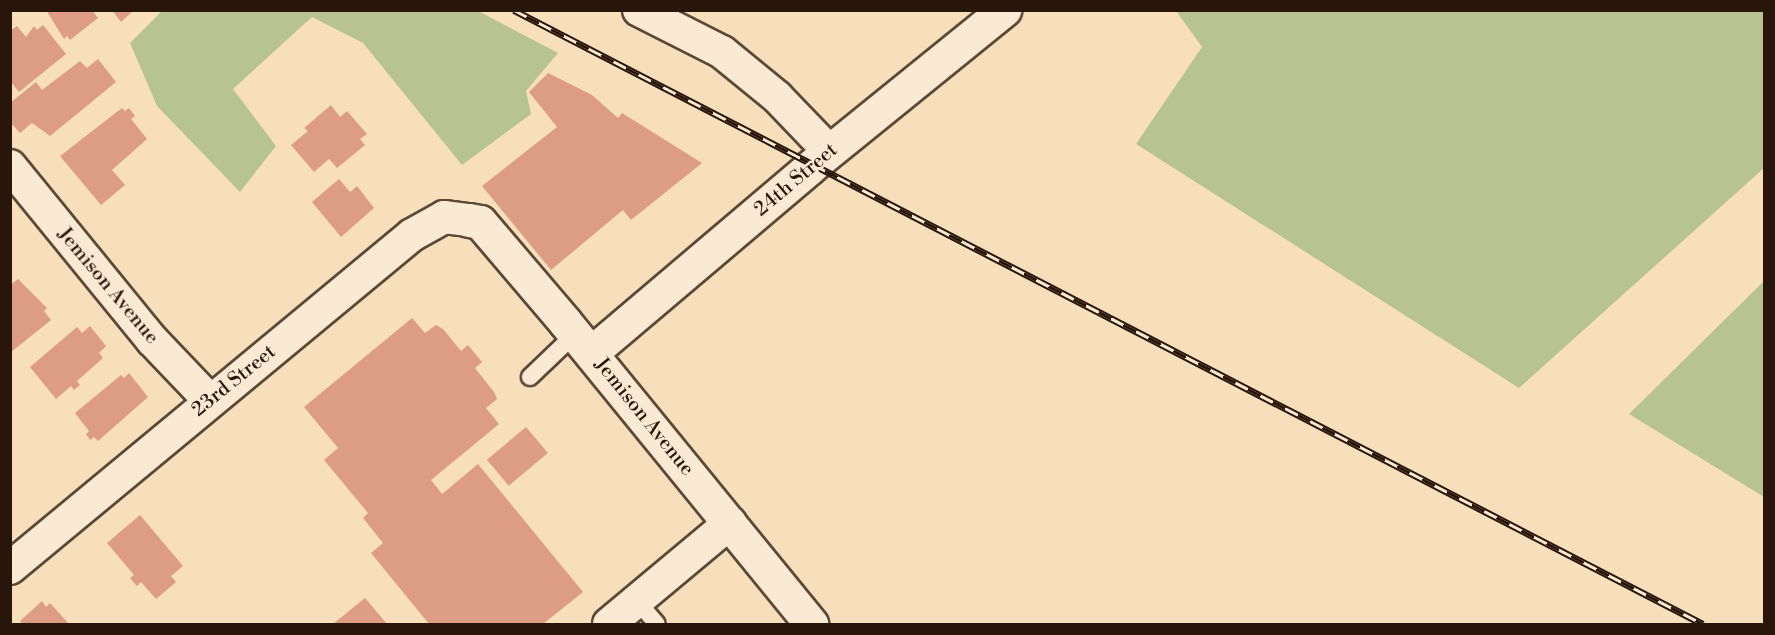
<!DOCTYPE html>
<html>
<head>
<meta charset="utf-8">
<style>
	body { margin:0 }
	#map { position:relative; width:1775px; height:635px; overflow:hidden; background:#f8dfbb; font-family:"Libre Bodoni",serif }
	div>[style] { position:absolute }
	.green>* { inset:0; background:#b8c394 }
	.building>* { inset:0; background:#dd9c84; transform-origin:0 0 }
	.roads { filter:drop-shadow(2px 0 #5c4836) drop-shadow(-2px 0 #5c4836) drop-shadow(0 2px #5c4836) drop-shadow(0 -2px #5c4836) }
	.lane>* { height:16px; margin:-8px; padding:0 8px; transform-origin:8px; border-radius:8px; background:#faead3 }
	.street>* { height:32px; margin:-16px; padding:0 16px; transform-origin:16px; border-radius:16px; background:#faead3 }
	.secondary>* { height:33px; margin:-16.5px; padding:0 16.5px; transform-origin:16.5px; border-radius:16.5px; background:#faead3 }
	.rail>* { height:7px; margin-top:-3.5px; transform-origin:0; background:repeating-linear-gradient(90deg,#faead3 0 14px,#28160a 0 28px); box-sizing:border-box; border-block:2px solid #28160a }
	span { translate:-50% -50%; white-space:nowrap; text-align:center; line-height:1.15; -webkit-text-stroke:5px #faead3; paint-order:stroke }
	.street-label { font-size:20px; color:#28160a }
	.frame { position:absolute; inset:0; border:12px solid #28160a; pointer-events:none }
</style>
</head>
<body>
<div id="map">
	<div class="green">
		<i style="clip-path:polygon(476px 10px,558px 53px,526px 91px,531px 114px,462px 165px,363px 43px,312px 17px,233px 89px,276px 146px,240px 192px,157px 106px,130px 43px,162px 11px)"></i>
		<i style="clip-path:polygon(1176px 11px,1764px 11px,1764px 168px,1519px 388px,1136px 144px,1202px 47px)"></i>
		<i style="clip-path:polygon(1764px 281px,1764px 497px,1629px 414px)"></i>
	</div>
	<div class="building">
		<i style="clip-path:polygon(46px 10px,92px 10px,98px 18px,70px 40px,67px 36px,64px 39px)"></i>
		<i style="clip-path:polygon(112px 10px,134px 10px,121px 22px)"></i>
		<i style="clip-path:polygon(43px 25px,66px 54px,19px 92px,10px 81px,10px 31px,17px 26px,26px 37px,24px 40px,34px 26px,37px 30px)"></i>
		<i style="clip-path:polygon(98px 59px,116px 82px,50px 136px,32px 123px,20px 133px,10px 122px,10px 103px,36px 82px,42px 90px,80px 61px,87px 68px)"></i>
		<i style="clip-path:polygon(548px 73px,592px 95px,618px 118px,622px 113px,702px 163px,631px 220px,623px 210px,551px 270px,482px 186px,557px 127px,529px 92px)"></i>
		<i style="clip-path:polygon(331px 105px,340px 117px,347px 111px,367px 134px,360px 139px,365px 145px,337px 168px,329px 159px,314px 172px,291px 145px,308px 131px,304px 128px)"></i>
		<i style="clip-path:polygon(122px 108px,125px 111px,129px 108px,135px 116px,131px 119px,147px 139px,112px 170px,125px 185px,101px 205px,60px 156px)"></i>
		<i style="clip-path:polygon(339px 179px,350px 192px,357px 186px,374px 208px,341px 237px,312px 202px)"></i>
		<i style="clip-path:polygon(18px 279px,47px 308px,44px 311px,51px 320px,10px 353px,10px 285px)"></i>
		<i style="clip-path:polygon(412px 318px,425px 333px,436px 325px,443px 329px,461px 351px,468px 345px,482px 362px,475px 368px,494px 392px,497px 399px,486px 408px,499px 424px,431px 480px,442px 494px,478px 464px,583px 592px,543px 624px,429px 624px,371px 553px,383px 543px,363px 518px,368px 513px,324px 460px,338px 448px,304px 407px)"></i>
		<i style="clip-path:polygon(90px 326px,106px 346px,99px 353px,103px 358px,77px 381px,80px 385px,74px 390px,71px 386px,56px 399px,30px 367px,77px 327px,82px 333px)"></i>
		<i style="clip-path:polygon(129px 373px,148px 397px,98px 441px,94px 437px,90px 440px,86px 434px,89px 431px,75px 413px,121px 375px,124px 378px)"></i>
		<i style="left:526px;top:427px;width:34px;height:51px;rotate:50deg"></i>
		<i style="clip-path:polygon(140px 515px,183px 566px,171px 576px,176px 582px,156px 599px,141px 582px,137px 586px,130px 578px,134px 575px,107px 543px)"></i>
		<i style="clip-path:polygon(365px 598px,387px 624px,333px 624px)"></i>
		<i style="clip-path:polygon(42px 601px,46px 607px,50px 603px,69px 624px,23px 624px,20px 621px)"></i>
	</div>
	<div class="roads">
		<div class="lane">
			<i style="left:530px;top:377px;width:62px;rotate:-43.7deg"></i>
			<i style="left:637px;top:601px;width:30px;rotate:49deg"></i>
		</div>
		<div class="street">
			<i style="left:639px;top:10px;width:93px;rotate:26.8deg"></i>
			<i style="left:722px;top:52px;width:71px;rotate:39.3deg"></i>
			<i style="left:777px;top:97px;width:75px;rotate:46.1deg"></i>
			<i style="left:10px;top:166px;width:225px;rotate:50.8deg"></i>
			<i style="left:152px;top:340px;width:84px;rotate:46.4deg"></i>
			<i style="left:10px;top:568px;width:522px;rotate:-39.64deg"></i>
			<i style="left:412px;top:235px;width:37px;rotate:-29deg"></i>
			<i style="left:444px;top:217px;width:25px;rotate:7deg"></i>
			<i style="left:609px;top:624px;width:158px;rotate:-39.9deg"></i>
		</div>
		<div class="secondary">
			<i style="left:469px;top:220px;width:11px;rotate:10deg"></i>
			<i style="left:480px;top:222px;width:131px;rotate:49.6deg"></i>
			<i style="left:565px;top:322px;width:390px;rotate:50.8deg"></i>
			<i style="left:591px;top:353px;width:287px;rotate:-40.3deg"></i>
			<i style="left:810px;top:167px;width:250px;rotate:-39deg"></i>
		</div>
	</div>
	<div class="rail">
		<i style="left:514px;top:10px;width:1338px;rotate:27.31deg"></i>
	</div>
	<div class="street-label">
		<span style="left:796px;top:180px;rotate:-40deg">24th Street</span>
		<span style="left:108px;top:286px;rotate:50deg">Jemison Avenue</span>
		<span style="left:234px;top:381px;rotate:-39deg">23rd Street</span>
		<span style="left:644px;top:417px;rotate:51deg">Jemison Avenue</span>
	</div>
	<div class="frame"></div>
</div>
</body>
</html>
